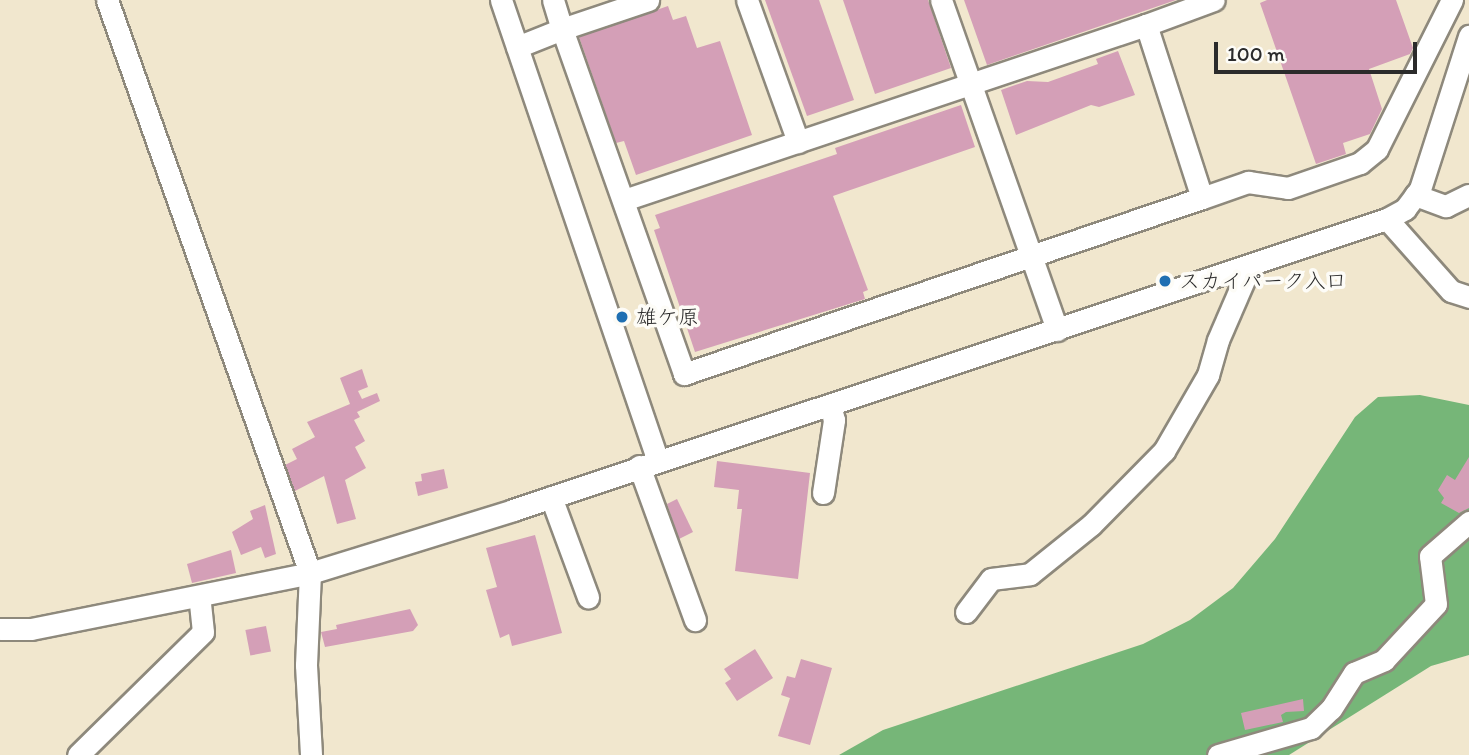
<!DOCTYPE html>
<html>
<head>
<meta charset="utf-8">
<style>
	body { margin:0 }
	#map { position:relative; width:1469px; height:755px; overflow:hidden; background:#f1e7ce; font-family:Itim,"Klee One",sans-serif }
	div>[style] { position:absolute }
	.forest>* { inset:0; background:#76b678 }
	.building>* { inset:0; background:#d49fb7; transform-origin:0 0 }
	.roads { filter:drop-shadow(2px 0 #8e897c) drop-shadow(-2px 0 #8e897c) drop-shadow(0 2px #8e897c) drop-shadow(0 -2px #8e897c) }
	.minor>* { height:21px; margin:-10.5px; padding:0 10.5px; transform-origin:10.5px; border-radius:10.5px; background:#fff }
	.dots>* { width:19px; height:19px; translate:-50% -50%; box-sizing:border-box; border:4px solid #fdfcf7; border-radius:50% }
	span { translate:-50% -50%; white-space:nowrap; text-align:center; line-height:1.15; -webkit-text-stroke:7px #fdfcf7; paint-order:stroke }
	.poi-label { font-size:21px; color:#2b2b2b }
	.left { translate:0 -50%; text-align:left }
	.scale { position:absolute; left:1214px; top:42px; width:203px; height:32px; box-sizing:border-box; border:4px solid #2b2b2b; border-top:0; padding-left:9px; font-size:21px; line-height:24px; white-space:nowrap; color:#2b2b2b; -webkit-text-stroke:5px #fdfcf7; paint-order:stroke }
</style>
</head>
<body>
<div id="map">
	<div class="forest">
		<i style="clip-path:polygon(1420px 395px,1469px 405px,1469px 655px,1431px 666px,1289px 755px,839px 755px,883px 730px,1143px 644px,1190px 620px,1233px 588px,1275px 539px,1355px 417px,1378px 397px)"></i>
	</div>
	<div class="building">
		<i style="clip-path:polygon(765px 0,819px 0,854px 100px,807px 116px)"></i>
		<i style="clip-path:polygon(843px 0,928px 0,951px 68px,875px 94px)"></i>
		<i style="clip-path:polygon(964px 0,1176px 0,987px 65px)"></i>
		<i style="clip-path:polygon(1267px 0,1396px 0,1413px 48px,1410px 54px,1369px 69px,1382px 109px,1370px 134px,1343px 143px,1346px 154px,1316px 164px,1260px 3px)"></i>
		<i style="clip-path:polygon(668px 6px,673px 20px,686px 16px,697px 48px,720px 41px,752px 135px,636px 175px,624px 141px,616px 143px,579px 37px)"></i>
		<i style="clip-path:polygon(1118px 51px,1135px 95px,1099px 107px,1091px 105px,1016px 135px,1001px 90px,1027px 81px,1048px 82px,1098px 64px,1096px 59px)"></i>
		<i style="clip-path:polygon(961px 105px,975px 147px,833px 196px,868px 290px,863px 292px,865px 299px,695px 352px,654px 230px,660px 228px,655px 215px,837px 154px,835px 148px)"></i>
		<i style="clip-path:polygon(362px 369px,368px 387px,358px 391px,362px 399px,377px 393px,380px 401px,357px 412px,360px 417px,354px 420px,365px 441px,355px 447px,366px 468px,345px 480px,356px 519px,337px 524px,324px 476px,295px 491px,285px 465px,297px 459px,292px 449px,315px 437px,307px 422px,350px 404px,340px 378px)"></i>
		<i style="clip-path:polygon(1469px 457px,1469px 508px,1459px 513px,1441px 503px,1444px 498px,1438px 490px,1447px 475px,1455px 480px)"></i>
		<i style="clip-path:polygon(717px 461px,810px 473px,798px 579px,735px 571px,742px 509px,737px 509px,739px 490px,714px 487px)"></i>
		<i style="clip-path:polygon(444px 469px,448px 488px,418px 496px,415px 482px,422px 481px,421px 474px)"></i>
		<i style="clip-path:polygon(677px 499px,693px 532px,679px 539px,667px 504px)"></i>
		<i style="clip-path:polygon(265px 505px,276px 554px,265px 558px,261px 547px,241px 555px,232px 532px,253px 519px,250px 511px)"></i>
		<i style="clip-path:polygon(535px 535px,562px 633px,512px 646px,509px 634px,500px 638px,486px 590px,497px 587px,486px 548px)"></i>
		<i style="clip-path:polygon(231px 550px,236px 573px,192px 583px,187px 564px)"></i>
		<i style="clip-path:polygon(410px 609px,418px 625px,413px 631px,325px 647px,321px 632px,337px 629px,336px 625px)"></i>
		<i style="left:266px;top:626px;width:26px;height:21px;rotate:79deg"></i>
		<i style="clip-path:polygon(755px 649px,773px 678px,737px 701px,725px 683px,731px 679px,724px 669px)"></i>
		<i style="clip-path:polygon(801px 659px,832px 668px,810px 745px,778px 736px,790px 698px,781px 695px,787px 676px,795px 678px)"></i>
		<i style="clip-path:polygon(1303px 699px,1304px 711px,1286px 712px,1281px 715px,1283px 722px,1245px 730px,1241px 713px)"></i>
	</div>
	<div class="roads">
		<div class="minor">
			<i style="left:107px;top:0;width:608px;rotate:70.49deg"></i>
			<i style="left:310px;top:573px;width:92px;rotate:92.5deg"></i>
			<i style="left:306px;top:665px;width:90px;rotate:86.8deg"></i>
			<i style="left:501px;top:0;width:486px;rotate:71.2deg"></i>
			<i style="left:553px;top:0;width:30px;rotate:73deg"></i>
			<i style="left:562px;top:29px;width:91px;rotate:-18.6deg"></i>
			<i style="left:747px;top:0;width:151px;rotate:70.2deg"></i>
			<i style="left:941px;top:0;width:350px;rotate:70.6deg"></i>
			<i style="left:1146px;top:25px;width:72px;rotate:-20.2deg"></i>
			<i style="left:517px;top:47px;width:48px;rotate:-21.8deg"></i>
			<i style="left:562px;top:29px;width:366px;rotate:70.5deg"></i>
			<i style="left:684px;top:374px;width:547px;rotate:-18.77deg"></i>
			<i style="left:1202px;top:198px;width:182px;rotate:-107.9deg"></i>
			<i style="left:1146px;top:25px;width:551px;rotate:161.47deg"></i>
			<i style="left:1415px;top:195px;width:33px;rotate:20deg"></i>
			<i style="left:1446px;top:206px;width:25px;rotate:-26deg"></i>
			<i style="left:1202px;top:198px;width:49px;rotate:-19.2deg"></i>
			<i style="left:1248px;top:182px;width:40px;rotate:8.5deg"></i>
			<i style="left:1288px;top:188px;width:76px;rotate:-19.1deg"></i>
			<i style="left:1360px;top:163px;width:22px;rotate:-39deg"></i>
			<i style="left:1377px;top:149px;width:167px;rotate:-63.3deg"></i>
			<i style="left:1387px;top:219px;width:96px;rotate:48.4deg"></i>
			<i style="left:1451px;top:291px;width:19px;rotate:18deg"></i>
			<i style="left:639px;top:466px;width:164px;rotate:70deg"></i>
			<i style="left:823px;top:493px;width:74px;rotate:-81.4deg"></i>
			<i style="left:834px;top:420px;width:16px;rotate:-105deg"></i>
			<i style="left:551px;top:497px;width:107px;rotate:69.7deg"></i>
			<i style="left:966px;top:612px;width:41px;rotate:-52.9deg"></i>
			<i style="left:991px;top:579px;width:39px;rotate:-7deg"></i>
			<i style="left:1030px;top:574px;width:78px;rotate:-38.8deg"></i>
			<i style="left:1091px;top:525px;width:104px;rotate:-45.4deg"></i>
			<i style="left:1164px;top:451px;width:88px;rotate:-59.9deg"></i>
			<i style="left:1208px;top:375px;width:36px;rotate:-74deg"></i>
			<i style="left:1218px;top:340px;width:81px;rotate:-66.6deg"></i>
			<i style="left:0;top:629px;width:31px"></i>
			<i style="left:31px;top:629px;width:285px;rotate:-11.3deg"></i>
			<i style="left:310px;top:573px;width:213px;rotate:-17.2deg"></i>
			<i style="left:513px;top:510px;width:921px;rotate:-18.42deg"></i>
			<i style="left:1387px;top:219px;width:21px;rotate:-29deg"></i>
			<i style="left:1405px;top:209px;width:25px;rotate:-53deg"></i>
			<i style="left:1420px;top:189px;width:161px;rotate:-72.2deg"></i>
			<i style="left:78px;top:755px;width:175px;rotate:-44.5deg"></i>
			<i style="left:203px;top:632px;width:36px;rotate:-96deg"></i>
			<i style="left:1218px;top:755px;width:97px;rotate:-16.2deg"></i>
			<i style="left:1311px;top:728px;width:28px;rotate:-44deg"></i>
			<i style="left:1331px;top:709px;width:43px;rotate:-57.4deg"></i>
			<i style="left:1354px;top:673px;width:33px;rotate:-23deg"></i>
			<i style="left:1384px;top:660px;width:76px;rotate:-47.1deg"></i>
			<i style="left:1436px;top:604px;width:48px;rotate:-97.1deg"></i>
			<i style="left:1430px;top:556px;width:52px;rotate:-41.1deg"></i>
		</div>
	</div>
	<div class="dots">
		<i style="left:1165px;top:281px;background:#1f6fb2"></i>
		<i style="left:622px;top:317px;background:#1f6fb2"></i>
	</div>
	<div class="poi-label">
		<span class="left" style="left:1179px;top:281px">スカイパーク入口</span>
		<span class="left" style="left:636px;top:317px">雄ケ原</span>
	</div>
	<div class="scale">100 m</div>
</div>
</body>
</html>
